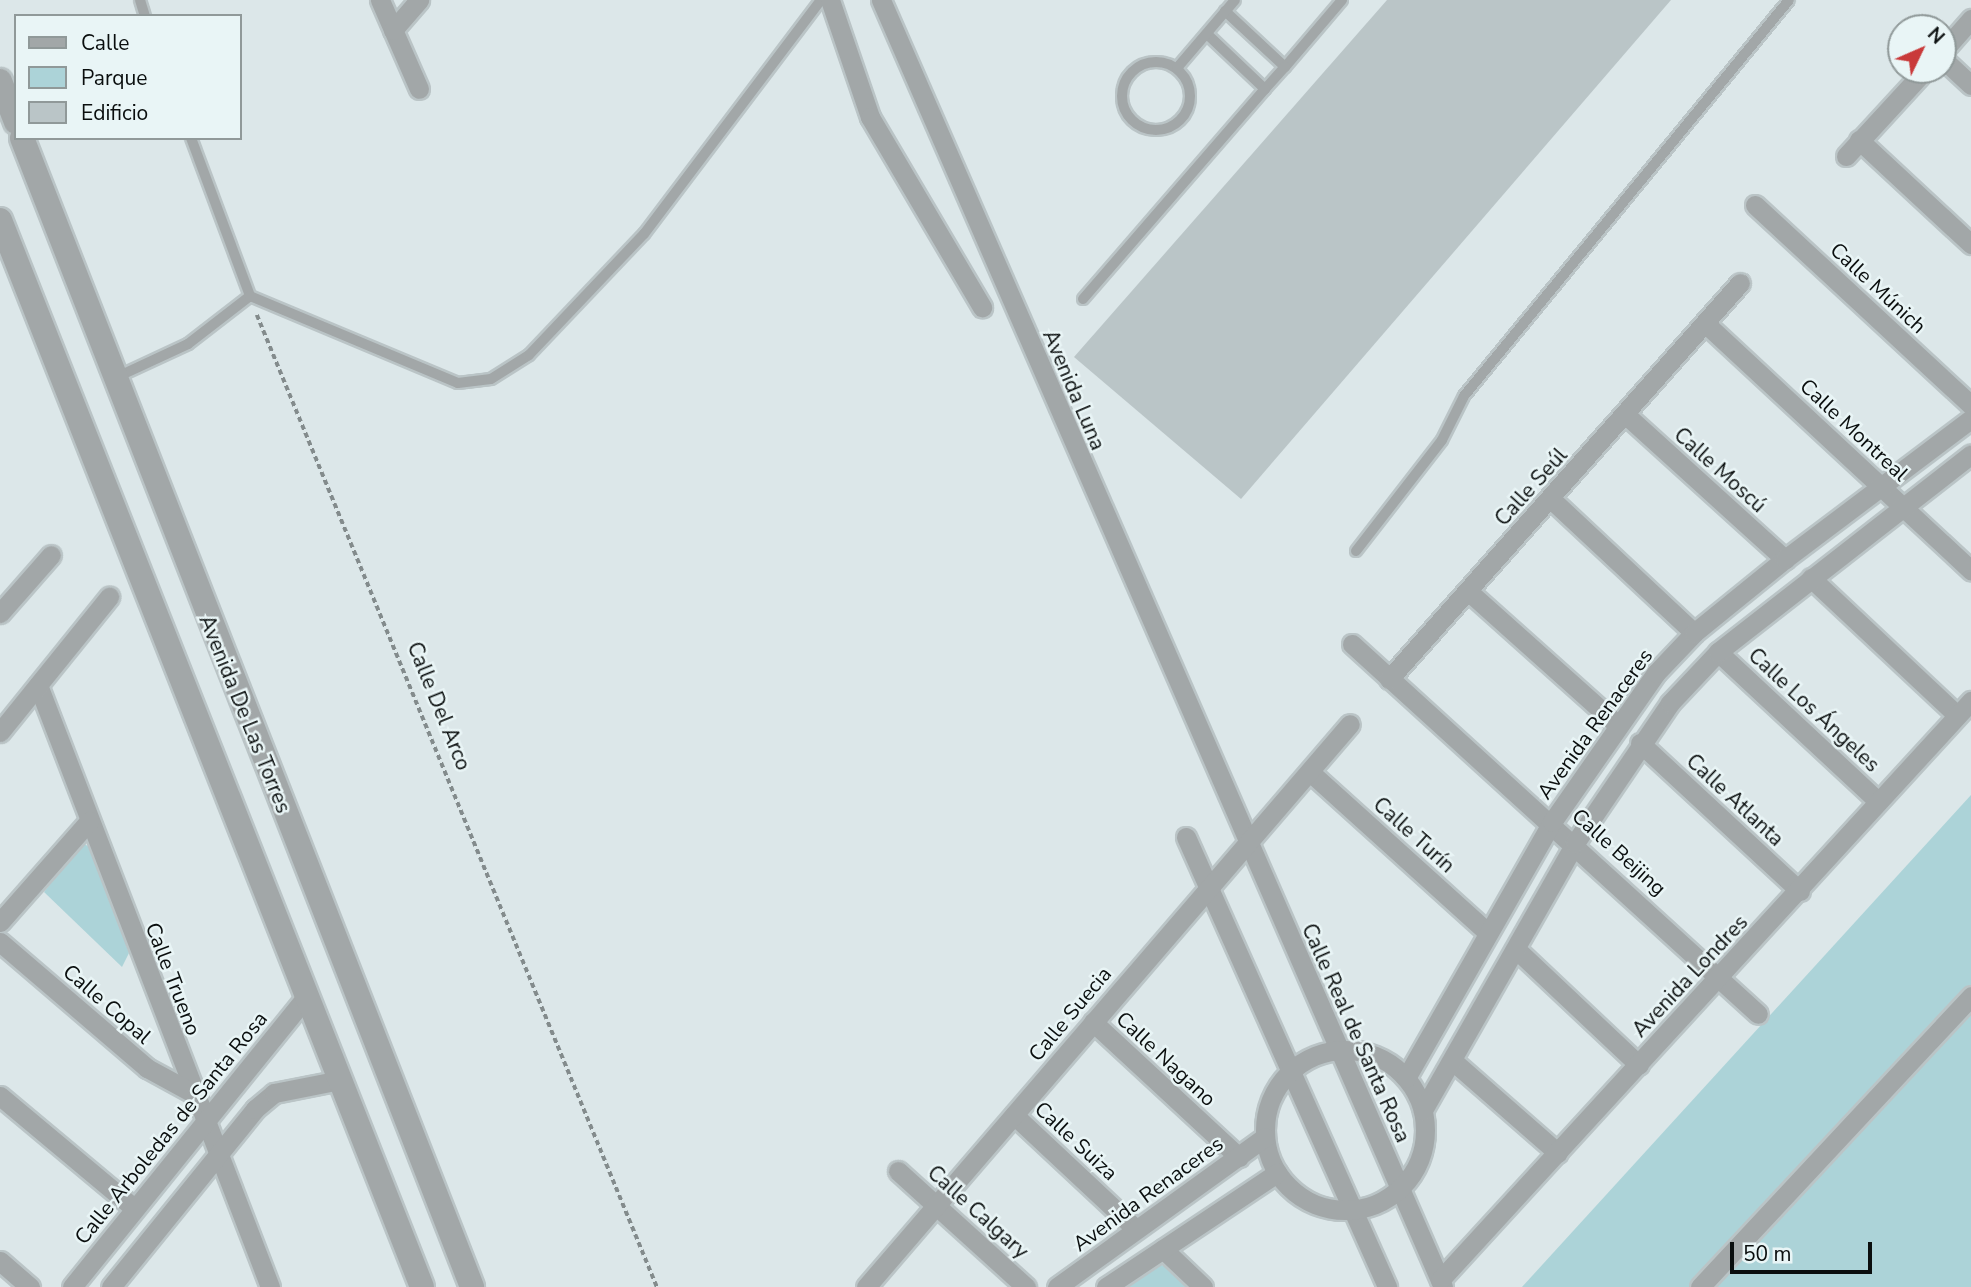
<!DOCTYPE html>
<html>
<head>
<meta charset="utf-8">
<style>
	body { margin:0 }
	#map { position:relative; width:1971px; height:1287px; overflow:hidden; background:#dce7e9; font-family:"Nunito Sans",sans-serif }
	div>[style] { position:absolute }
	.green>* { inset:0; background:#acd3d8 }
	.building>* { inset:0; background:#bac5c7 }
	.path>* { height:3.5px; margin-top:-1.75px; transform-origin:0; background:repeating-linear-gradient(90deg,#838b8c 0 5px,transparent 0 8.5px) }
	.roads { filter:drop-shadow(2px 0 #bac4c6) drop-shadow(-2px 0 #bac4c6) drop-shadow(0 2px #bac4c6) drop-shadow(0 -2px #bac4c6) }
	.service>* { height:10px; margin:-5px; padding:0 5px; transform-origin:5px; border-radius:5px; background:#a2a7a8 }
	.service>.ring { margin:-5px; padding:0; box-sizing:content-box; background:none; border:10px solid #a2a7a8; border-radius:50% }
	.minor>* { height:19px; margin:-9.5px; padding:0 9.5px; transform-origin:9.5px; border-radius:9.5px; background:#a2a7a8 }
	.minor>.ring { margin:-9.5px; padding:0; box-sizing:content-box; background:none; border:19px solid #a2a7a8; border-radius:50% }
	.tertiary>* { height:24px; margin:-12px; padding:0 12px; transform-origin:12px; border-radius:12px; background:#a2a7a8 }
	span { translate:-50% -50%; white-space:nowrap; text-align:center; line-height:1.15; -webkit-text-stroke:5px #e9f5f6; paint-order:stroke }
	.street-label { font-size:21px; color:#0a0e0e }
	.legend { position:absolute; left:14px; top:14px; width:228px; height:126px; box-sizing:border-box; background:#e9f5f6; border:2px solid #909999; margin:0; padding:9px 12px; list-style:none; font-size:21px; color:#0a0e0e }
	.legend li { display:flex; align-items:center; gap:14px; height:35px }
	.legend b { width:35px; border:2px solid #909999 }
	.north { position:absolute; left:1887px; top:14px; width:70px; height:70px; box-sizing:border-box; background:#e9f5f6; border:2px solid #909999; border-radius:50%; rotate:46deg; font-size:19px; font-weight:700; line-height:28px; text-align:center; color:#0a0e0e }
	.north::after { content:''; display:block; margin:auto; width:24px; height:32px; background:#c93a3a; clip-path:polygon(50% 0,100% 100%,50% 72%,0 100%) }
	.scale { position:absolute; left:1730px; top:1242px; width:142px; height:32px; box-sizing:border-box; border:4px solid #0a0e0e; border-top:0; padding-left:9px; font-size:21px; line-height:24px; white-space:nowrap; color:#0a0e0e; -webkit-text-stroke:5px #e9f5f6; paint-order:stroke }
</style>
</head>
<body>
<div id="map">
	<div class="green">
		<i style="clip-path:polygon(1971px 795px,1971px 1287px,1522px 1287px)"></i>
		<i style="clip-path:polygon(82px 842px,93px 850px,129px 953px,122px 967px,44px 892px)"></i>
		<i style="clip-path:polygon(1161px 1265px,1176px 1268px,1196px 1287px,1127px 1287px)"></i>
	</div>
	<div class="building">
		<i style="clip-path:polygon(1387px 0,1671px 0,1241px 499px,1074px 357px)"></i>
	</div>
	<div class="path">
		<i style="left:257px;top:315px;width:1051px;rotate:67.63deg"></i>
	</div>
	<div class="roads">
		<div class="service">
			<i style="left:140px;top:0;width:17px;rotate:73deg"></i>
			<i style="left:1225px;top:11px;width:82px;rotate:43deg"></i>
			<i style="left:1285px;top:67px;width:88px;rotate:-49.6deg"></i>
			<i style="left:1207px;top:34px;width:80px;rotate:43.5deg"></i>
			<i style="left:1265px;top:89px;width:30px;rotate:-48deg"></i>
			<i class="ring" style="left:1122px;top:62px;width:58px;height:58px"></i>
			<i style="left:1177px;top:68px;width:89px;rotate:-49.5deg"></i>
			<i style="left:191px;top:138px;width:169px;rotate:69.5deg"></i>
			<i style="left:1083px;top:299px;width:278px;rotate:-49.1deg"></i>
			<i style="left:117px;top:377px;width:78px;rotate:-24.9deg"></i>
			<i style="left:188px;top:344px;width:78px;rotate:-37.7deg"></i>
			<i style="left:250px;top:296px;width:225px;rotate:22.7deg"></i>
			<i style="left:458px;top:383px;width:33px;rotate:-7deg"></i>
			<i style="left:491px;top:379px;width:45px;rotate:-32.3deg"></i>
			<i style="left:529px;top:355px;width:167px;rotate:-46.5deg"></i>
			<i style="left:644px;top:234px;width:293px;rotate:-52.9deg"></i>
			<i style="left:1356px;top:551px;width:140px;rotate:-52.2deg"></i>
			<i style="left:1442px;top:440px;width:49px;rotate:-63.4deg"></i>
			<i style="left:1464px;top:396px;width:512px;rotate:-50.62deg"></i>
		</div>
		<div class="minor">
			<i style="left:380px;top:0;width:97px;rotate:66.3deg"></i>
			<i style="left:830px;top:0;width:124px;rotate:71.1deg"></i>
			<i style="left:870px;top:117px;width:221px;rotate:59.5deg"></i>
			<i style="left:881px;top:0;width:1404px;rotate:66.41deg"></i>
			<i style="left:393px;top:30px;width:40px;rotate:-49deg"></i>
			<i style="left:1943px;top:51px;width:43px;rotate:-48.8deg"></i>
			<i style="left:1943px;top:59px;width:38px;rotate:43deg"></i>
			<i style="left:1859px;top:140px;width:153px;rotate:42.9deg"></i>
			<i style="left:1846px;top:156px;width:117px;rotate:-47.4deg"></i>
			<i style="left:1755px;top:205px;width:294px;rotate:42.8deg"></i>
			<i style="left:1706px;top:324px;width:362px;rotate:42.9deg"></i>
			<i style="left:1626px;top:415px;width:215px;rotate:42.2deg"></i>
			<i style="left:1551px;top:499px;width:196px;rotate:43.1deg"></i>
			<i style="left:1811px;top:578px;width:200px;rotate:43.2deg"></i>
			<i style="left:1468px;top:591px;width:200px;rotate:41.8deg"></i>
			<i style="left:0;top:613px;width:77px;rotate:-48.7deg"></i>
			<i style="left:1352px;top:644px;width:549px;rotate:42.34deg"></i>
			<i style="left:1718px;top:652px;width:219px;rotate:43deg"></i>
			<i style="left:1389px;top:679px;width:529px;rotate:-48.45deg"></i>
			<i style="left:38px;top:685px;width:645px;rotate:68.92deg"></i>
			<i style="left:0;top:732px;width:174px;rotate:-51.1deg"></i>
			<i style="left:1640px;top:743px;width:218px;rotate:42.8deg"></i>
			<i style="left:1310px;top:772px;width:240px;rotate:42.1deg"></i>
			<i style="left:1186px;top:837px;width:493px;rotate:65.9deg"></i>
			<i style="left:0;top:922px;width:135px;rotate:-48.6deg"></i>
			<i style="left:0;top:942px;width:194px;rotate:40.6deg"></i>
			<i style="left:147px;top:1068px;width:50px;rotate:28.6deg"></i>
			<i style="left:1518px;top:951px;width:166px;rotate:43.3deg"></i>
			<i style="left:1093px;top:1022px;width:199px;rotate:42.8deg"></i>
			<i class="ring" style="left:1265px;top:1050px;width:141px;height:141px"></i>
			<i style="left:1454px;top:1062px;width:138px;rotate:41.2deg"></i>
			<i style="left:1406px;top:1078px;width:295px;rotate:-60.3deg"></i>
			<i style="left:1552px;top:822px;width:182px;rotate:-55.1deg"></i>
			<i style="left:1656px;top:673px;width:55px;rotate:-46.5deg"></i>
			<i style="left:1694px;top:633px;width:117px;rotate:-39.1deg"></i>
			<i style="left:1785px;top:559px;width:233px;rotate:-37deg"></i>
			<i style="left:0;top:1096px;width:175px;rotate:39.9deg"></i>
			<i style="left:1423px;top:1110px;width:307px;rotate:-60.3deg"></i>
			<i style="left:1575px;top:843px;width:169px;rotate:-55.8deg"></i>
			<i style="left:1670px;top:703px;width:70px;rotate:-46.7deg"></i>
			<i style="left:1718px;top:652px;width:321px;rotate:-38deg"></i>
			<i style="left:1014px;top:1115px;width:167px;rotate:43.1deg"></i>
			<i style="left:898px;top:1171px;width:173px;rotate:42.2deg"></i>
			<i style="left:1163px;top:1249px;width:55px;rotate:43.5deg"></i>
			<i style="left:0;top:1261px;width:40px;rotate:41deg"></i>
			<i style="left:1440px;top:1280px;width:786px;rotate:-47.48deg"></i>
			<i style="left:72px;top:1287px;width:373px;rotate:-51.1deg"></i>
			<i style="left:111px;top:1287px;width:229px;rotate:-51deg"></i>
			<i style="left:255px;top:1109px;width:25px;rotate:-40deg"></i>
			<i style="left:274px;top:1093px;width:67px;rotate:-11.1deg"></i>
			<i style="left:866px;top:1287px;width:742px;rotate:-49.32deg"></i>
			<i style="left:1057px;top:1287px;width:256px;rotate:-35.8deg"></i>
			<i style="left:1106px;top:1287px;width:206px;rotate:-33.7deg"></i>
			<i style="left:1700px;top:1287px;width:398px;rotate:-47deg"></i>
		</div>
		<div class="tertiary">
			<i style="left:0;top:81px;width:44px;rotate:68.7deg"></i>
			<i style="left:22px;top:138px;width:1234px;rotate:68.61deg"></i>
			<i style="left:0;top:220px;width:1147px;rotate:68.42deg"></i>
		</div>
	</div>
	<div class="street-label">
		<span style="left:1878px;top:288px;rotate:43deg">Calle Múnich</span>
		<span style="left:1074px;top:390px;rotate:67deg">Avenida Luna</span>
		<span style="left:1854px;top:430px;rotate:43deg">Calle Montreal</span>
		<span style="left:1720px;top:470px;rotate:42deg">Calle Moscú</span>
		<span style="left:1531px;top:487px;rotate:-48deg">Calle Seúl</span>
		<span style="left:439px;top:706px;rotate:68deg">Calle Del Arco</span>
		<span style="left:1814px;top:710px;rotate:43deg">Calle Los Ángeles</span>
		<span style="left:245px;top:714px;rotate:68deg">Avenida De Las Torres</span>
		<span style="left:1595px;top:724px;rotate:-54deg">Avenida Renaceres</span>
		<span style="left:1735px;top:800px;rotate:43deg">Calle Atlanta</span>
		<span style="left:1414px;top:835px;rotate:42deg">Calle Turín</span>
		<span style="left:1619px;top:852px;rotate:42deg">Calle Beijing</span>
		<span style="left:1690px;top:976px;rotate:-47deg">Avenida Londres</span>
		<span style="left:173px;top:979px;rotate:69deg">Calle Trueno</span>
		<span style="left:107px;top:1004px;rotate:41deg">Calle Copal</span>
		<span style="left:1070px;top:1014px;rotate:-50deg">Calle Suecia</span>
		<span style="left:1356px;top:1033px;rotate:66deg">Calle Real de Santa Rosa</span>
		<span style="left:1166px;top:1059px;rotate:43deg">Calle Nagano</span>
		<span style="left:171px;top:1128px;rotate:-51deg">Calle Arboledas de Santa Rosa</span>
		<span style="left:1076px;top:1141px;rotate:43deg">Calle Suiza</span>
		<span style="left:1148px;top:1194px;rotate:-36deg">Avenida Renaceres</span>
		<span style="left:978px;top:1212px;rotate:42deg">Calle Calgary</span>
	</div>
	<ul class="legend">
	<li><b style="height:9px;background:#a2a7a8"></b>Calle</li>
	<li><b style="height:19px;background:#acd3d8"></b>Parque</li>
	<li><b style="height:19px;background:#bac5c7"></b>Edificio</li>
	</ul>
	<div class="north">N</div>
	<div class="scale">50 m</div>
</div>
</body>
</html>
